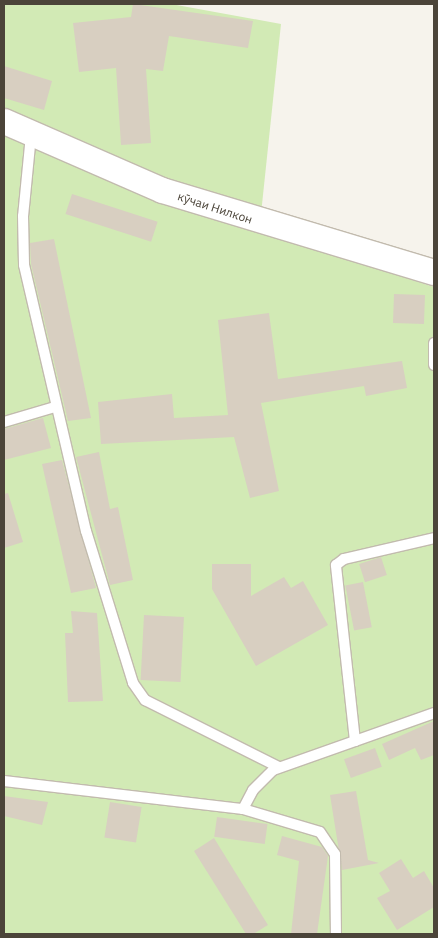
<!DOCTYPE html>
<html>
<head>
<meta charset="utf-8">
<style>
	body { margin:0 }
	#map { position:relative; width:438px; height:938px; overflow:hidden; background:#f6f3ec; font-family:"IBM Plex Sans",sans-serif }
	div>[style] { position:absolute }
	.green>* { inset:0; background:#d2eab5 }
	.building>* { inset:0; background:#d8cfc1; transform-origin:0 0 }
	.roads { filter:drop-shadow(1px 0 #c2bbae) drop-shadow(-1px 0 #c2bbae) drop-shadow(0 1px #c2bbae) drop-shadow(0 -1px #c2bbae) }
	.service>* { height:10px; margin:-5px; padding:0 5px; transform-origin:5px; border-radius:5px; background:#fff }
	.tertiary>* { height:25px; margin:-12.5px; padding:0 12.5px; transform-origin:12.5px; border-radius:12.5px; background:#fff }
	span { translate:-50% -50%; white-space:nowrap; text-align:center; line-height:1.15; -webkit-text-stroke:4px #fff; paint-order:stroke }
	.street-label { font-size:12px; color:#4b4439 }
	.frame { position:absolute; inset:0; border:5px solid #4b4439; pointer-events:none }
</style>
</head>
<body>
<div id="map">
	<div class="green">
		<i style="clip-path:polygon(4px 4px,171px 4px,281px 24px,261px 214px,97px 157px,4px 108px)"></i>
		<i style="clip-path:polygon(4px 133px,155px 198px,434px 287px,434px 934px,4px 934px)"></i>
	</div>
	<div class="building">
		<i style="clip-path:polygon(133px 4px,253px 21px,248px 48px,169px 36px,163px 71px,146px 69px,151px 143px,121px 145px,116px 68px,79px 72px,73px 23px,131px 17px)"></i>
		<i style="clip-path:polygon(4px 66px,52px 81px,44px 110px,4px 98px)"></i>
		<i style="left:72px;top:194px;width:90px;height:21px;rotate:18deg"></i>
		<i style="clip-path:polygon(54px 239px,91px 418px,68px 421px,31px 264px,30px 243px)"></i>
		<i style="left:394px;top:294px;width:31px;height:29px;rotate:2deg"></i>
		<i style="clip-path:polygon(269px 313px,278px 379px,402px 361px,407px 388px,366px 396px,364px 386px,261px 403px,279px 491px,250px 498px,234px 437px,101px 444px,98px 402px,172px 394px,174px 418px,228px 415px,218px 320px)"></i>
		<i style="clip-path:polygon(43px 418px,51px 448px,4px 460px,4px 429px)"></i>
		<i style="clip-path:polygon(99px 452px,110px 509px,118px 507px,133px 580px,110px 585px,76px 457px)"></i>
		<i style="clip-path:polygon(62px 460px,96px 588px,71px 593px,42px 464px)"></i>
		<i style="clip-path:polygon(8px 493px,23px 542px,4px 548px,4px 494px)"></i>
		<i style="left:381px;top:557px;width:19px;height:23px;rotate:72deg"></i>
		<i style="clip-path:polygon(212px 564px,251px 564px,251px 596px,284px 577px,291px 588px,303px 581px,328px 625px,256px 666px,212px 589px)"></i>
		<i style="left:363px;top:582px;width:46px;height:18px;rotate:79deg"></i>
		<i style="clip-path:polygon(71px 611px,97px 613px,103px 701px,68px 702px,65px 633px,73px 633px)"></i>
		<i style="left:144px;top:615px;width:40px;height:65px;rotate:3deg"></i>
		<i style="clip-path:polygon(434px 721px,434px 755px,421px 760px,415px 748px,389px 760px,382px 744px)"></i>
		<i style="left:375px;top:748px;width:20px;height:33px;rotate:70deg"></i>
		<i style="clip-path:polygon(356px 791px,368px 860px,379px 863px,342px 870px,330px 795px)"></i>
		<i style="clip-path:polygon(4px 796px,48px 802px,42px 825px,4px 816px)"></i>
		<i style="left:110px;top:802px;width:32px;height:36px;rotate:9deg"></i>
		<i style="left:217px;top:817px;width:51px;height:20px;rotate:8deg"></i>
		<i style="clip-path:polygon(282px 836px,322px 847px,328px 856px,317px 934px,291px 934px,299px 861px,277px 855px)"></i>
		<i style="clip-path:polygon(214px 838px,268px 925px,253px 934px,246px 934px,194px 851px)"></i>
		<i style="clip-path:polygon(401px 859px,413px 878px,424px 871px,434px 888px,434px 907px,397px 930px,377px 898px,390px 891px,379px 873px)"></i>
	</div>
	<div class="roads">
		<div class="service">
			<i style="left:31px;top:135px;width:81px;rotate:95.6deg"></i>
			<i style="left:23px;top:216px;width:49px;rotate:88.8deg"></i>
			<i style="left:24px;top:265px;width:273px;rotate:76.9deg"></i>
			<i style="left:86px;top:531px;width:159px;rotate:72.8deg"></i>
			<i style="left:133px;top:683px;width:21px;rotate:55deg"></i>
			<i style="left:145px;top:700px;width:150px;rotate:26.6deg"></i>
			<i style="left:434px;top:343px;width:22px;rotate:90deg"></i>
			<i style="left:4px;top:422px;width:53px;rotate:-16.4deg"></i>
			<i style="left:355px;top:741px;width:84px;rotate:-19.5deg"></i>
			<i style="left:4px;top:781px;width:241px;rotate:6.7deg"></i>
			<i style="left:243px;top:809px;width:80px;rotate:16.6deg"></i>
			<i style="left:320px;top:832px;width:27px;rotate:56deg"></i>
			<i style="left:335px;top:854px;width:80px;rotate:89.3deg"></i>
			<i style="left:243px;top:809px;width:21px;rotate:-62deg"></i>
			<i style="left:253px;top:790px;width:28px;rotate:-45deg"></i>
			<i style="left:273px;top:770px;width:87px;rotate:-19.5deg"></i>
			<i style="left:355px;top:741px;width:177px;rotate:-96.2deg"></i>
			<i style="left:336px;top:565px;width:10px;rotate:-37deg"></i>
			<i style="left:344px;top:559px;width:92px;rotate:-13.1deg"></i>
		</div>
		<div class="tertiary">
			<i style="left:4px;top:121px;width:172px;rotate:23.6deg"></i>
			<i style="left:162px;top:190px;width:284px;rotate:16.8deg"></i>
		</div>
	</div>
	<div class="street-label">
		<span style="left:215px;top:208px;rotate:18deg">кӯчаи Нилкон</span>
	</div>
	<div class="frame"></div>
</div>
</body>
</html>
